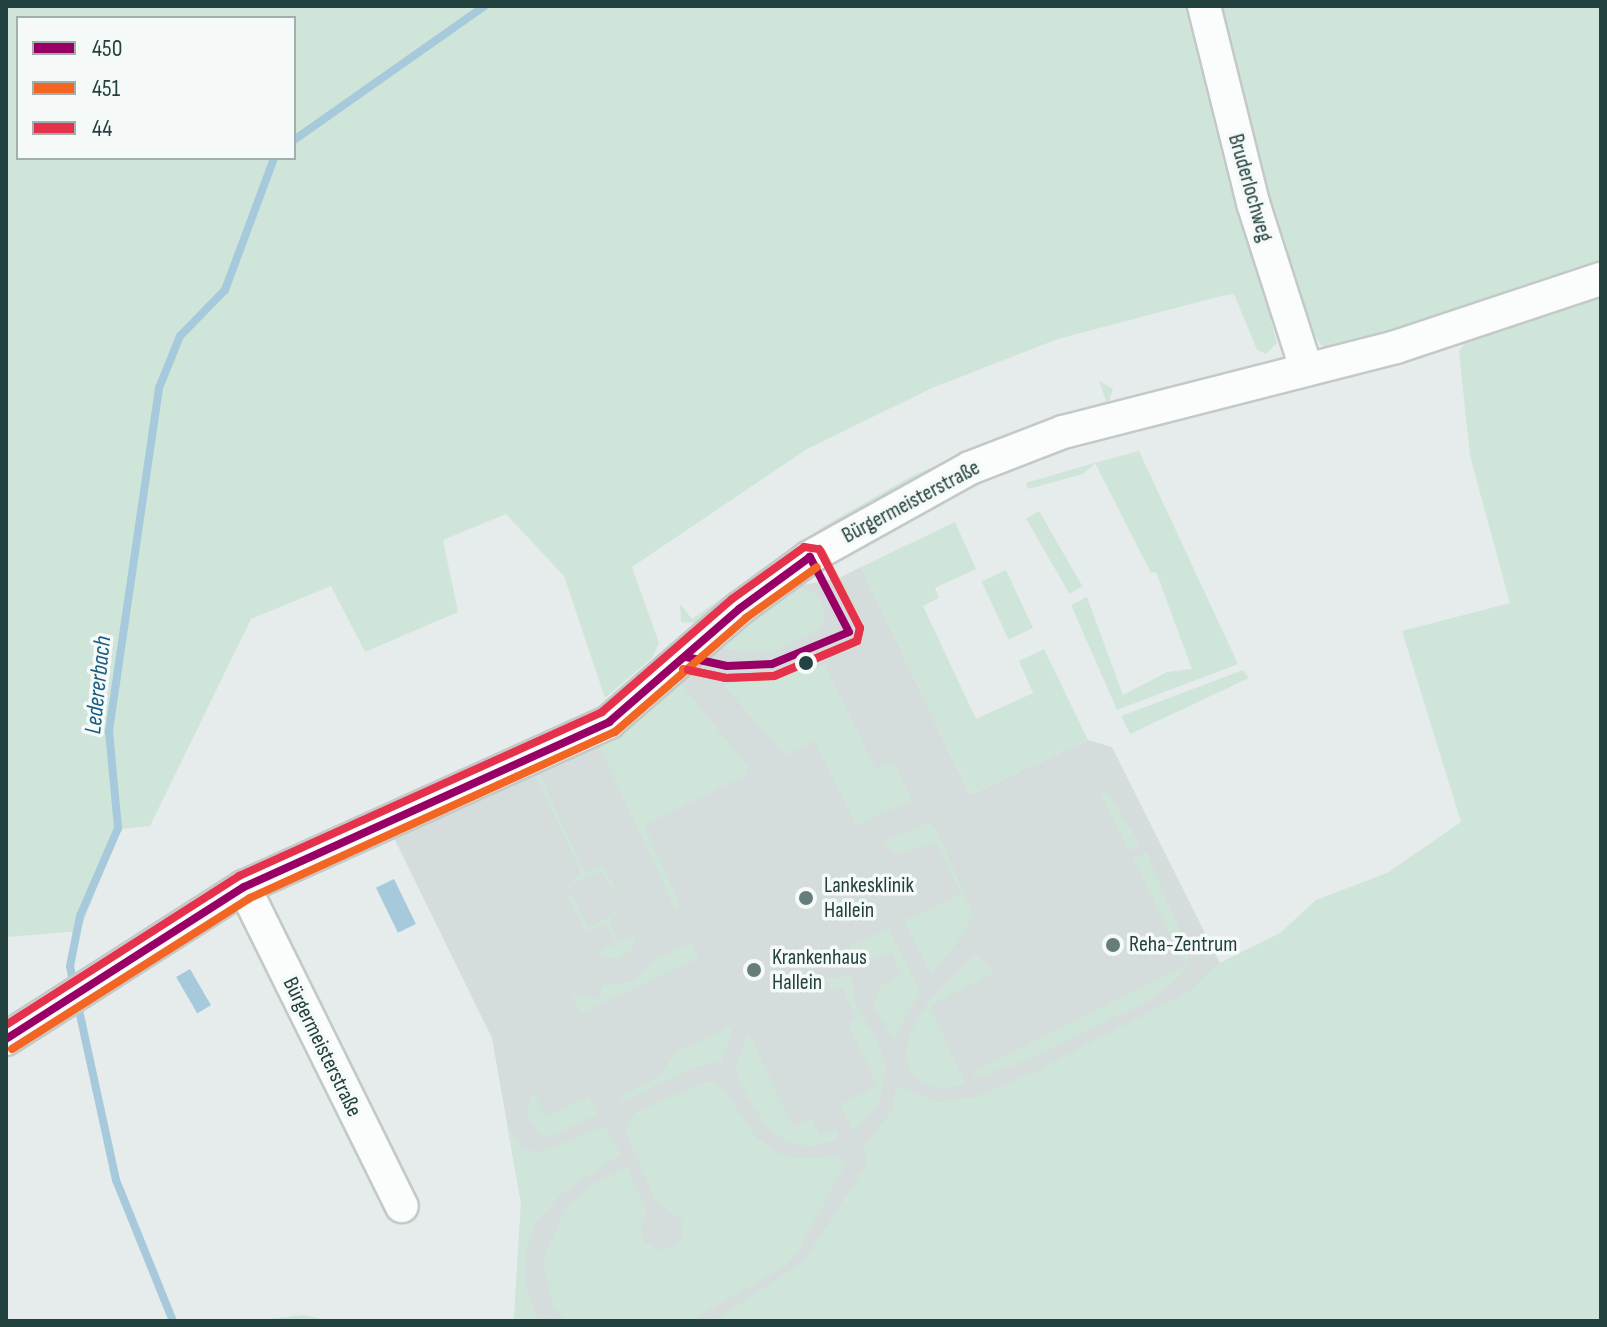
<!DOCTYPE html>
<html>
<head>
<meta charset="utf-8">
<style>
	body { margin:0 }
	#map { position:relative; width:1607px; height:1327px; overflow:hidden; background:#e6eceb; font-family:"Sofia Sans Condensed",sans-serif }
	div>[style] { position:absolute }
	.built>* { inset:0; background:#d4dddb }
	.green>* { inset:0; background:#cfe5da; transform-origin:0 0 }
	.water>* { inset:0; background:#a6cadc; transform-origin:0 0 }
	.stream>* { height:8px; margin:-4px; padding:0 4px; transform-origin:4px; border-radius:4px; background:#a6cadc }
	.roads { filter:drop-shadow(2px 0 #c3c9c8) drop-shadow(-2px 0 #c3c9c8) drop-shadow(0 2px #c3c9c8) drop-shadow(0 -2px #c3c9c8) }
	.minor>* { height:32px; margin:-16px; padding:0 16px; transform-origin:16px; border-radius:16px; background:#fbfcfc }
	.bus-1>* { height:8px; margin:-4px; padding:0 4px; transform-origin:4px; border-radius:4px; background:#906 }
	.bus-2>* { height:8px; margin:-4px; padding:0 4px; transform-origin:4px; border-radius:4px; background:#f26522 }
	.bus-3>* { height:8px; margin:-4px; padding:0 4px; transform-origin:4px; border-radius:4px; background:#e5314c }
	.dots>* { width:22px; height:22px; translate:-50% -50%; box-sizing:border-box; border:4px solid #f5faf9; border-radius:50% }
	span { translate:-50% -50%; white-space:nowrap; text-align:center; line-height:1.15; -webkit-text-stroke:7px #f5faf9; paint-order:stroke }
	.street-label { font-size:22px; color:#23413f }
	.poi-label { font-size:22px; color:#23413f }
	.left { translate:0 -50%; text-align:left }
	.water-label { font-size:24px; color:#195c80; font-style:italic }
	.frame { position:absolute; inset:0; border:8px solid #23413f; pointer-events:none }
	.legend { position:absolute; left:16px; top:16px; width:280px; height:144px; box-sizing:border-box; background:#f5faf9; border:2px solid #a1b0af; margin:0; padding:10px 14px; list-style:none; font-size:24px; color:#23413f }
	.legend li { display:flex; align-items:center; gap:16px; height:40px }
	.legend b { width:40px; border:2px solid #a1b0af }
</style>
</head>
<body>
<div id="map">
	<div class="built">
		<i style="clip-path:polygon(861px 567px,970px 795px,1088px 740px,1112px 747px,1228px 979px,859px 1216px,746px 1321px,514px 1321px,521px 1203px,492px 1038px,392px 834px,722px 643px,792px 587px,839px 578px)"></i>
	</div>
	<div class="green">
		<i style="clip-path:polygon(evenodd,6px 6px,1188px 6px,1277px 343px,1266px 354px,1257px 350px,1234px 294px,1221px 296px,1058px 339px,932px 388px,807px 449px,632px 567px,659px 643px,652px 658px,605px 698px,564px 576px,506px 514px,443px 540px,458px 612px,365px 652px,331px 586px,251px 619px,150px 826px,120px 829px,80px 931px,6px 937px,6px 6px,18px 18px,294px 18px,294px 158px,18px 158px,18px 18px)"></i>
		<i style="clip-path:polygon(1211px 6px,1601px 6px,1601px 273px,1337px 353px,1321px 345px,1295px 304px)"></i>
		<i style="clip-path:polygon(1601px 290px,1601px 1321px,714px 1321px,804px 1261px,866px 1166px,864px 1146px,893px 1110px,896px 1086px,939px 1102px,975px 1097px,1037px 1071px,1190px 991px,1219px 963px,1280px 933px,1316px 900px,1387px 873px,1461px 822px,1402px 631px,1510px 603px,1470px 456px,1459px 351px,1475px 329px)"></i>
		<i style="clip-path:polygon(1099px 381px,1113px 389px,1107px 407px,828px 529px,694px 623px,681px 622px,680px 604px,692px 619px,826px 525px,912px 476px,1006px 435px,1106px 401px)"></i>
		<i style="clip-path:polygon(1139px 451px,1238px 664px,1117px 710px,1071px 605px,1087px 597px,1123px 695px,1167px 672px,1192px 669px,1156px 572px,1151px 573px,1095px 463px,1083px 474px,1028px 489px,1026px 483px,1094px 463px)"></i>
		<i style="left:1039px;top:511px;width:87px;height:15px;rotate:60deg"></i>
		<i style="clip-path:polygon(955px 522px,976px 569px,935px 588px,939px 598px,923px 606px,976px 719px,1033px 693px,1019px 661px,1044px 649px,1088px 740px,970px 795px,861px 567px)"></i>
		<i style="left:1006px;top:570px;width:64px;height:27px;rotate:65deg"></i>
		<i style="clip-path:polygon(792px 587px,817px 594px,826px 616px,819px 630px,769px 653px,726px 650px,722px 643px)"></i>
		<i style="clip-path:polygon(825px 665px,876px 770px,894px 762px,912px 800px,856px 825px,815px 741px,785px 755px,723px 685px)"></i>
		<i style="clip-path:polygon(1243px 670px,1249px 678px,1130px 734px,1121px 716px)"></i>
		<i style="clip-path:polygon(681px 684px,748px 767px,744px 776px,644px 825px,681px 906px,675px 909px,598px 743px)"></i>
		<i style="clip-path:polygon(537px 769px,585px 873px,603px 865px,621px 901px,601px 871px,564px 888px,582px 874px,533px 771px)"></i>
		<i style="clip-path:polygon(1106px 790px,1140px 845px,1129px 851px,1100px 793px)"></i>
		<i style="clip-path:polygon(928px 823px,935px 828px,973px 913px,959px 941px,931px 973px,904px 921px,961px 894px,936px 842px,896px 855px,883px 842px)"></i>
		<i style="clip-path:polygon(1146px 852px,1186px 944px,1188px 964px,1176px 980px,1149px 1001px,1018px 1064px,977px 1077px,972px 1072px,1185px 965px,1133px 859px)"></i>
		<i style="clip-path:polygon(572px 894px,588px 927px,622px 911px,608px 921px,618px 943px,635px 936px,631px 951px,618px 959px,602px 957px,597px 953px,615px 944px,606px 924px,586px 932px,568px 896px)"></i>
		<i style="clip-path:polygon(888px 929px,920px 991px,894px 1039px,874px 1007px,880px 987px,901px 974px,892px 954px,821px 967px,818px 962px)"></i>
		<i style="clip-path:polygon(692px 943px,699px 958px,581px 1013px,571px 993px,598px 1000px,603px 985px,633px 982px,657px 958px)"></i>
		<i style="clip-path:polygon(975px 954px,995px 972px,930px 1006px,965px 1084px,943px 1088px,922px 1083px,912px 1074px,906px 1057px,909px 1037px,929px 1001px)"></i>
		<i style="clip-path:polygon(851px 975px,855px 1002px,879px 1044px,886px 1070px,878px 1106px,854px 1131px,840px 1105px,877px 1086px,848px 1024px,856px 1019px,842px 987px,832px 991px,827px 979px)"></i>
		<i style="clip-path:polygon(734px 1025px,721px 1062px,698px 1066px,620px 1103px,624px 1094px,660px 1076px,675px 1053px)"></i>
		<i style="clip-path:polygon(749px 1034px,793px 1127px,812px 1118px,820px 1136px,837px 1129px,836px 1140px,812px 1147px,788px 1142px,767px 1128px,739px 1083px,736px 1064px)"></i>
		<i style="clip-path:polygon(708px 1081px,722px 1088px,755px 1136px,773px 1151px,795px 1158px,839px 1157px,845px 1164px,798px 1252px,783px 1267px,690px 1321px,566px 1321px,553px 1306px,543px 1260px,566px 1208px,592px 1185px,627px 1167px,647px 1213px,640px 1229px,645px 1242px,658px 1250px,676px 1245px,683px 1235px,682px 1221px,655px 1199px,627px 1135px,627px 1124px,636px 1112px)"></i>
		<i style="clip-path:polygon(533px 1092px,545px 1117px,589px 1096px,598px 1114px,553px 1136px,541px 1136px,526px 1113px)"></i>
		<i style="clip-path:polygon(507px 1125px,522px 1148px,540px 1153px,599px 1128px,607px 1129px,620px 1154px,563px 1192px,536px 1222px,525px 1255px,525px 1286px,539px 1321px,514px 1321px,521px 1203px)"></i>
		<i style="clip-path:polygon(303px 1315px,332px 1321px,246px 1321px,259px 1320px)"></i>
	</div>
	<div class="water">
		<i style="left:394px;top:879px;width:50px;height:20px;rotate:64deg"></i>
		<i style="left:190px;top:969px;width:42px;height:16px;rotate:60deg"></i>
	</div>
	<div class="stream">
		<i style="left:294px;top:140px;width:233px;rotate:-35.1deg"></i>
		<i style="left:74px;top:988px;width:22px;rotate:-100deg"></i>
		<i style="left:70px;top:966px;width:51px;rotate:-78.7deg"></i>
		<i style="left:80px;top:916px;width:96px;rotate:-66.6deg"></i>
		<i style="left:118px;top:828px;width:97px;rotate:-95.3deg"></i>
		<i style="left:109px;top:731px;width:347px;rotate:-81.7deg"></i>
		<i style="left:159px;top:388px;width:56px;rotate:-68deg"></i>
		<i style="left:180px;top:336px;width:64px;rotate:-45.6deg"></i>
		<i style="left:225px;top:290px;width:141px;rotate:-69.6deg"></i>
		<i style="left:77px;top:1001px;width:183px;rotate:77.7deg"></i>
		<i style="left:116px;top:1180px;width:152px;rotate:68deg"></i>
	</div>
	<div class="roads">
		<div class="minor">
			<i style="left:1204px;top:6px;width:203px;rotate:76deg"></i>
			<i style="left:1253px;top:203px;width:173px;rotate:72.2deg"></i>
			<i style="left:244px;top:887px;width:356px;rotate:63.7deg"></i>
			<i style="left:6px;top:1039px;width:282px;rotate:-32.6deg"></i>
			<i style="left:244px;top:887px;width:401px;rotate:-24.3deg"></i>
			<i style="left:609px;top:722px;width:172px;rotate:-41deg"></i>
			<i style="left:739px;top:609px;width:88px;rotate:-36.2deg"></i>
			<i style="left:810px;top:557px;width:183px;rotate:-29.1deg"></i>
			<i style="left:970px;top:468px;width:100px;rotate:-21.2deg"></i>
			<i style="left:1063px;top:432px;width:344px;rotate:-14.3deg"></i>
			<i style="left:1396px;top:347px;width:216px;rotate:-18.4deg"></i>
		</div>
	</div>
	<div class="bus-1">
		<i style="left:686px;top:657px;width:42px;rotate:12.4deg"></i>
		<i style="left:727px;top:666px;width:45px;rotate:-2.5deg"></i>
		<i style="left:772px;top:664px;width:83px;rotate:-22.6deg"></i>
		<i style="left:849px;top:632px;width:85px;rotate:-117.5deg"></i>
		<i style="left:6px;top:1039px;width:282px;rotate:-32.6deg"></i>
		<i style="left:244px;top:887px;width:401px;rotate:-24.3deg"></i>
		<i style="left:609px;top:722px;width:172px;rotate:-41deg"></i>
		<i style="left:739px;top:609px;width:88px;rotate:-36.2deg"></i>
	</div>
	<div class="bus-2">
		<i style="left:683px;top:669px;width:44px;rotate:11.8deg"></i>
		<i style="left:726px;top:678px;width:48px;rotate:-2.4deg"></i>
		<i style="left:774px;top:676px;width:90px;rotate:-22.9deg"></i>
		<i style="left:857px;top:641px;width:13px;rotate:-77deg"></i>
		<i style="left:860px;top:628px;width:86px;rotate:-116.9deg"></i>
		<i style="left:12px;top:1049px;width:282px;rotate:-32.4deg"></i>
		<i style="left:250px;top:898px;width:401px;rotate:-24.5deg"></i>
		<i style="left:615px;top:732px;width:174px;rotate:-41deg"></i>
		<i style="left:746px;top:618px;width:87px;rotate:-35.7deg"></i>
	</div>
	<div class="bus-3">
		<i style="left:6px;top:1025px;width:277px;rotate:-32.6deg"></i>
		<i style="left:239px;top:876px;width:398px;rotate:-24.3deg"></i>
		<i style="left:602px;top:712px;width:172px;rotate:-41deg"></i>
		<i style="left:732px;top:599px;width:89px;rotate:-35.8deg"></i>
		<i style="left:804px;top:547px;width:15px;rotate:8deg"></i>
		<i style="left:819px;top:549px;width:89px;rotate:62.6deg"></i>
		<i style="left:860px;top:628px;width:13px;rotate:103deg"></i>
		<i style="left:857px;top:641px;width:90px;rotate:157.1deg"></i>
		<i style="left:774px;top:676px;width:48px;rotate:177.6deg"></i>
		<i style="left:726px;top:678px;width:39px;rotate:-168deg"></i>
	</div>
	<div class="dots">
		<i style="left:806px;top:663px;background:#23413f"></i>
		<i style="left:806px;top:898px;background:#677d7b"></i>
		<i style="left:1113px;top:945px;background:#677d7b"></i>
		<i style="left:754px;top:970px;background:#677d7b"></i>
	</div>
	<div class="street-label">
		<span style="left:1250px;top:188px;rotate:74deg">Bruderlochweg</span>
		<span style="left:911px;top:502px;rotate:-28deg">Bürgermeisterstraße</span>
		<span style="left:322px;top:1047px;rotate:64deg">Bürgermeisterstraße</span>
	</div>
	<div class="poi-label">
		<span class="left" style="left:824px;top:898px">Lankesklinik<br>Hallein</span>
		<span class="left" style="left:1129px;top:945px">Reha-Zentrum</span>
		<span class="left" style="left:772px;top:970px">Krankenhaus<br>Hallein</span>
	</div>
	<div class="water-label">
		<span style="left:98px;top:685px;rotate:-84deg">Ledererbach</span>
	</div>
	<div class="frame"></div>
	<ul class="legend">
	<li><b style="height:10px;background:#906"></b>450</li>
	<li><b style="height:10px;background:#f26522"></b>451</li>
	<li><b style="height:10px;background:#e5314c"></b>44</li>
	</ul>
</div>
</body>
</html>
